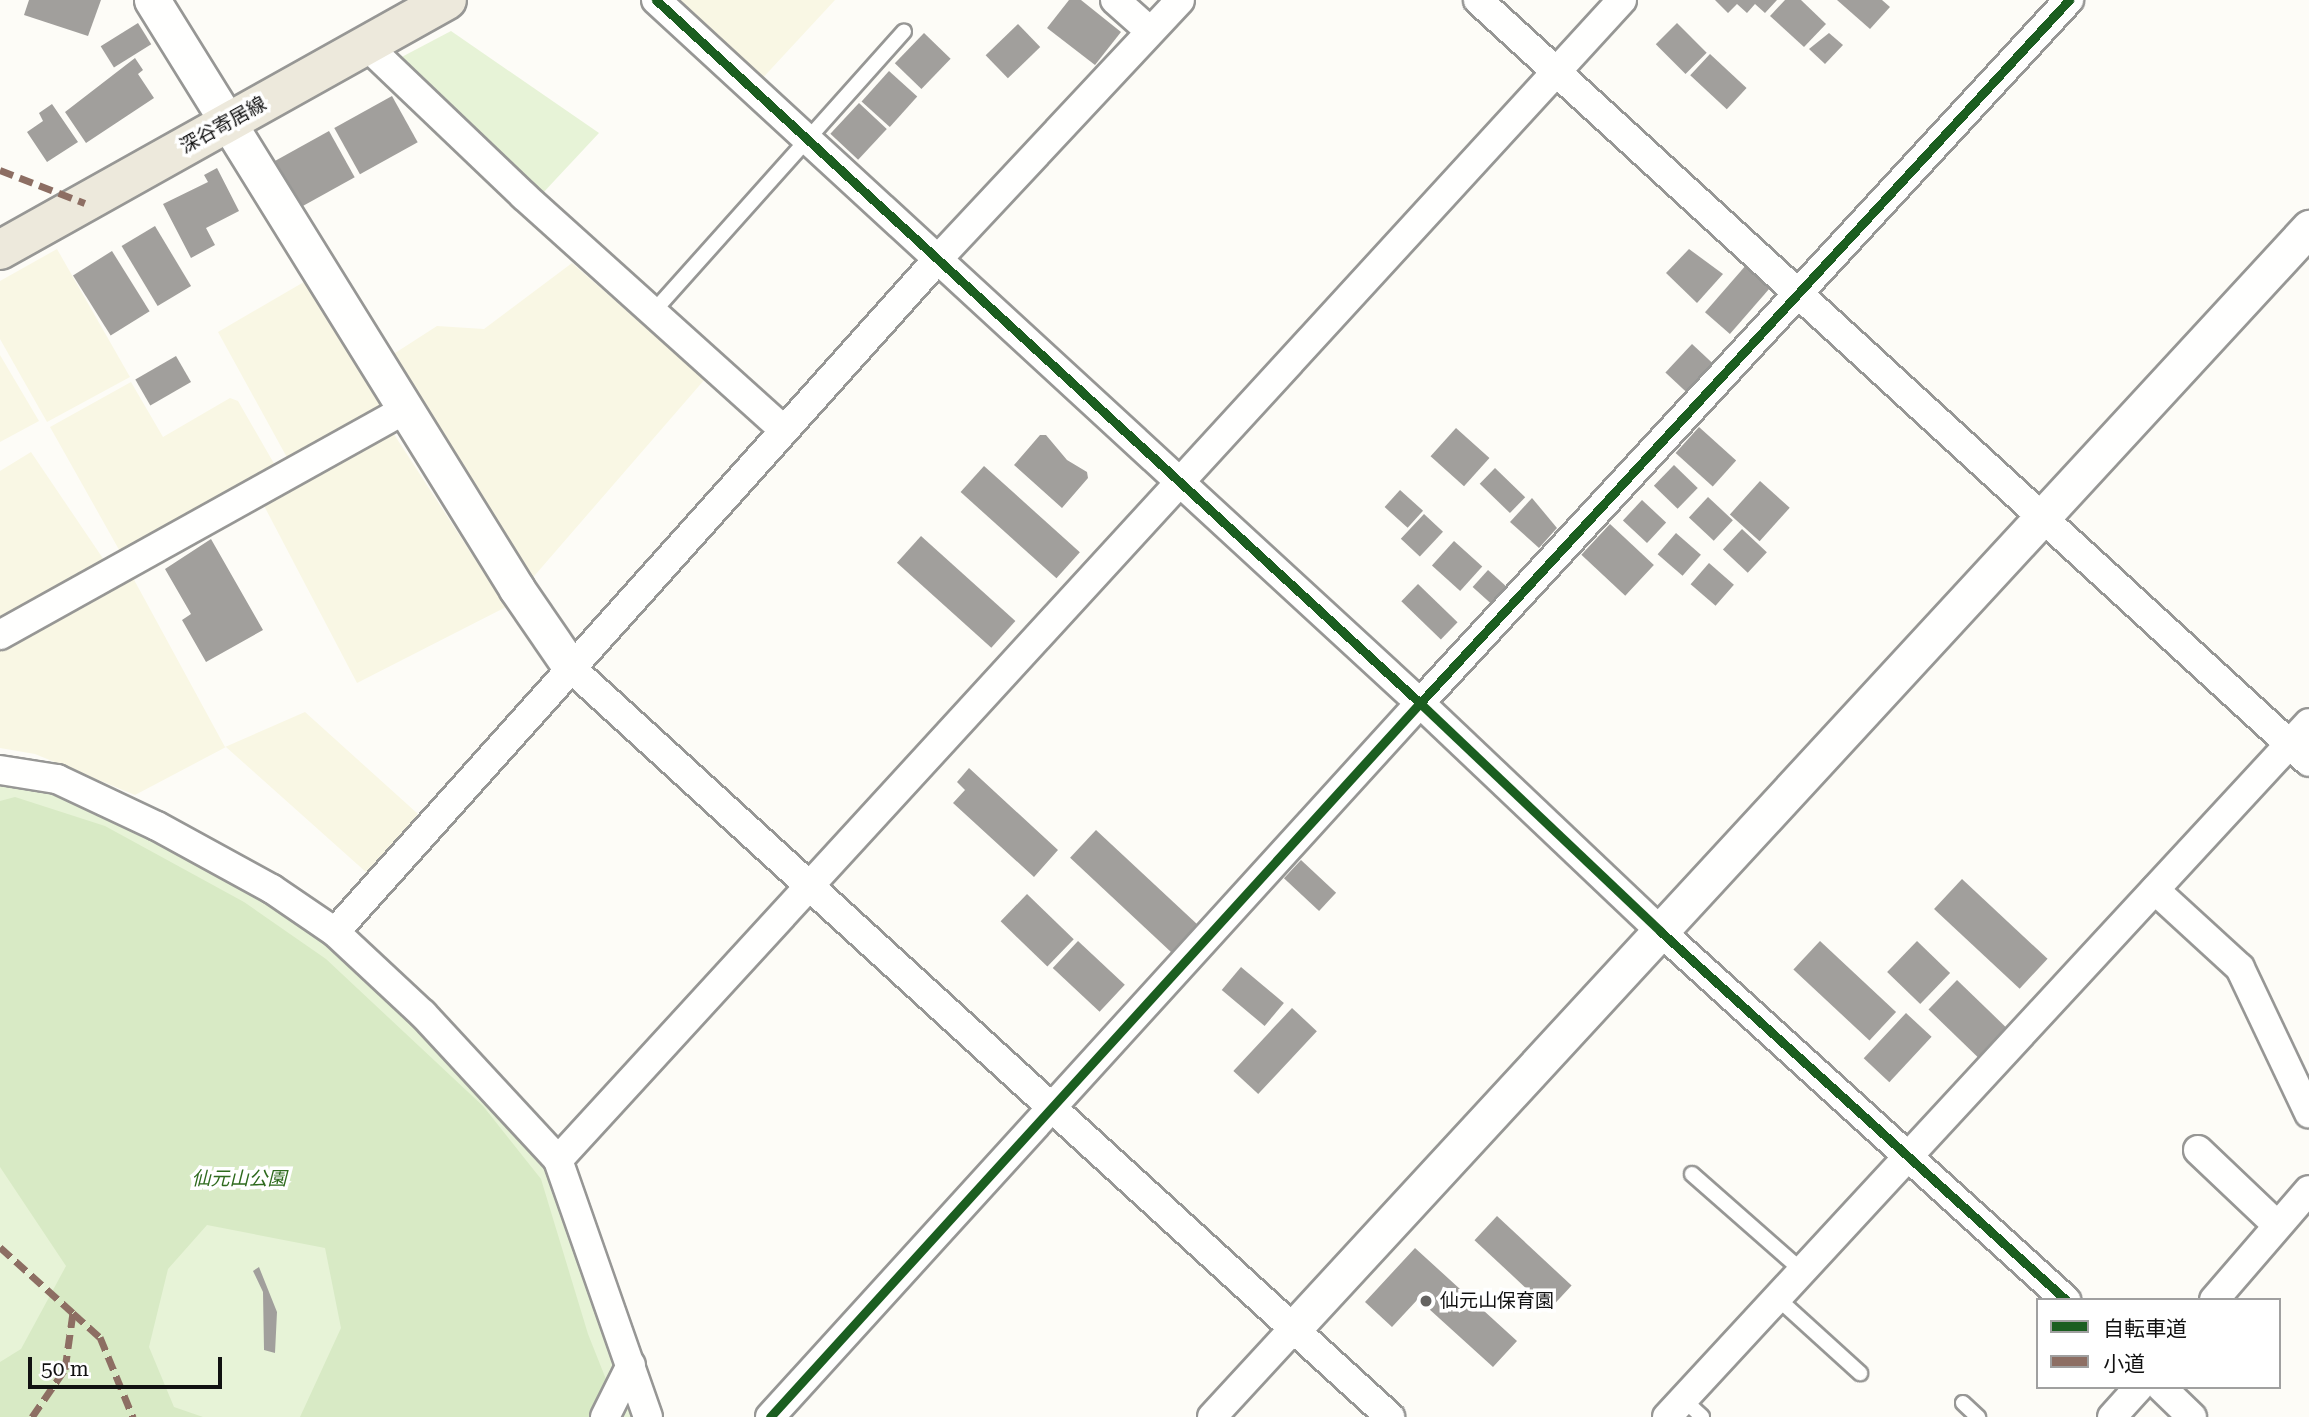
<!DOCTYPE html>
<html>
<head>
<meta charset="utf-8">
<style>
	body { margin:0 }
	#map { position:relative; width:2309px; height:1417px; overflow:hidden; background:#fdfcf7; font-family:"Roboto Serif","Noto Sans JP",serif }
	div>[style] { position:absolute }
	.farmland>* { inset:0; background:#f9f7e4 }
	.green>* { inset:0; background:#e7f3d7 }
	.forest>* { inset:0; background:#d8eac5 }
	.building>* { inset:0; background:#a19f9c; transform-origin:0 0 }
	.roads { filter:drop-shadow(2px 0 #979795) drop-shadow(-2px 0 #979795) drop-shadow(0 2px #979795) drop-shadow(0 -2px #979795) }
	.service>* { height:14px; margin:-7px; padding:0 7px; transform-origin:7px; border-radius:7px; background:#fffffe }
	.minor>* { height:28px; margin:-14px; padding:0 14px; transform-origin:14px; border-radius:14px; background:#fffffe }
	.tertiary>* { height:35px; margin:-17.5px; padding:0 17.5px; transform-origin:17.5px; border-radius:17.5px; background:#fffffe }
	.primary>* { height:38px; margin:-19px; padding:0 19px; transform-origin:19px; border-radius:19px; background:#ede9dc }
	.quiet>* { height:7px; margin-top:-3.5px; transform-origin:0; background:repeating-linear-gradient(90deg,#8d6e63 0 14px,transparent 0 21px) }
	.cycleway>* { height:9px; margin:-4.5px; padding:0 4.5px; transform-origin:4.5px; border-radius:4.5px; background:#1b5e20 }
	.dots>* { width:19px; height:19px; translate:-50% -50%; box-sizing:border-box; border:4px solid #fff; border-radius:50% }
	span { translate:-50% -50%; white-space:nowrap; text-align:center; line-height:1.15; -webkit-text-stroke:7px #fff; paint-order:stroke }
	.street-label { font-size:19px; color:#111 }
	.park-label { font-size:19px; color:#2f6b1f; font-style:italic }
	.poi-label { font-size:19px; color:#111 }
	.left { translate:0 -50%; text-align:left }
	.legend { position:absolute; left:2036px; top:1298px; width:245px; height:91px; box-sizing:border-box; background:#fff; border:2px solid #a0a0a0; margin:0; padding:9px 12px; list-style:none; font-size:21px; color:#111 }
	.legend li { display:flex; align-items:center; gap:14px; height:35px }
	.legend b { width:35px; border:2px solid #a0a0a0 }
	.scale { position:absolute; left:28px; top:1357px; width:194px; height:32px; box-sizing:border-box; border:4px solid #111; border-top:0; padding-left:9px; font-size:21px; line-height:24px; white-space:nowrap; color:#111; -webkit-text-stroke:5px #fff; paint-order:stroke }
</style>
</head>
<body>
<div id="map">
	<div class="farmland">
		<i style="clip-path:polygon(674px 0,835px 0,760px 81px)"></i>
		<i style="clip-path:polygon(57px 249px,130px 377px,47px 422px,0 339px,0 281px)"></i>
		<i style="clip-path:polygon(572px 263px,705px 379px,529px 582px,392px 355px,437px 326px,484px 329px)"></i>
		<i style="clip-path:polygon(309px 279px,385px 402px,380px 411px,290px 463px,218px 332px)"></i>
		<i style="clip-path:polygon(0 355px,39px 421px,0 442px)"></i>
		<i style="clip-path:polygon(131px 382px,163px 437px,230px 398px,238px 401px,276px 467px,122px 555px,50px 427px)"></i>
		<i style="clip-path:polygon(388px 425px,506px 607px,357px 683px,261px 500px)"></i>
		<i style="clip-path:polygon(31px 452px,104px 560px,0 618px,0 471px)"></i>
		<i style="clip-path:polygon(132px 576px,225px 747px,305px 712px,418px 814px,367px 873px,226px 747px,135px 795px,35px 754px,0 748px,0 647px)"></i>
	</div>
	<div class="green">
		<i style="clip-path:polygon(451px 31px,599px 133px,541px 195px,396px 60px)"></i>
		<i style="clip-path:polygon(0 777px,52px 791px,171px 844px,330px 939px,421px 1024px,555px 1171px,639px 1417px,0 1417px)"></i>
	</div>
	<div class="forest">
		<i style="clip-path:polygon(15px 797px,105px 826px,244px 902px,326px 959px,483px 1106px,541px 1179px,588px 1334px,621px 1417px,300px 1417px,341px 1328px,325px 1248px,207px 1225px,168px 1269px,149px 1347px,174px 1407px,203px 1417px,0 1417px,0 1362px,21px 1349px,66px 1266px,0 1167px,0 801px)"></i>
	</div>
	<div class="building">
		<i style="clip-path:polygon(29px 0,101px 0,88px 36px,24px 15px)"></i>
		<i style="clip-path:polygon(1069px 0,1081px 0,1121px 32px,1095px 65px,1047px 28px)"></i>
		<i style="clip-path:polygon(1715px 0,1777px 0,1765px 13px,1755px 4px,1747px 13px,1737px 4px,1728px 13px)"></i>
		<i style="clip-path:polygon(1785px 0,1801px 0,1826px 24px,1804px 47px,1770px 16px)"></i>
		<i style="clip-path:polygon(1837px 0,1882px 0,1890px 7px,1870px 29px)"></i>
		<i style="left:138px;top:23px;width:25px;height:44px;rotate:58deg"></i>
		<i style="left:1677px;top:23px;width:42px;height:30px;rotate:45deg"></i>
		<i style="left:1018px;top:24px;width:32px;height:45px;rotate:46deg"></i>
		<i style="left:924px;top:33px;width:37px;height:42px;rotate:44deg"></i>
		<i style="clip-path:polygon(1829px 33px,1843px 45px,1825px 64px,1809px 49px)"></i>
		<i style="left:1710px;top:54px;width:50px;height:29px;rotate:43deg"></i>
		<i style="clip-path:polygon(135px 58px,143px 70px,138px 74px,154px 98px,86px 143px,65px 112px)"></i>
		<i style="left:889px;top:71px;width:38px;height:41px;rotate:42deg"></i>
		<i style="left:392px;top:96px;width:53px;height:66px;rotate:61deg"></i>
		<i style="left:859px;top:103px;width:38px;height:42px;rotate:43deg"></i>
		<i style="clip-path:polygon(52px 104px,78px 142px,47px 162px,27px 132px,43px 121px,39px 113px)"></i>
		<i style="left:329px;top:131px;width:53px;height:67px;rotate:61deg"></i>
		<i style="clip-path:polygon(217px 168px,239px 211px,206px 228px,215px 245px,191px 258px,163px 204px,208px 182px,204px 175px)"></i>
		<i style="left:155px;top:226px;width:70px;height:39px;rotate:59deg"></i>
		<i style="clip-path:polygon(1689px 249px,1723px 274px,1697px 303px,1666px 273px)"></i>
		<i style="left:112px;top:251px;width:71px;height:46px;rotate:58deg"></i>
		<i style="left:1747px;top:264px;width:33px;height:64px;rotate:41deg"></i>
		<i style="left:1692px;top:344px;width:33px;height:39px;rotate:43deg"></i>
		<i style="left:176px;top:356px;width:30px;height:47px;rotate:60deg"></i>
		<i style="left:1699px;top:427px;width:50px;height:35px;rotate:42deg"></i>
		<i style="left:1456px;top:428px;width:45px;height:38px;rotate:42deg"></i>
		<i style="clip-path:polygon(1040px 435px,1046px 435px,1067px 460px,1087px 472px,1088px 478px,1062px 508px,1014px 465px)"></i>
		<i style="left:1674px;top:465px;width:33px;height:29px;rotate:44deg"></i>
		<i style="left:984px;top:466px;width:129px;height:35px;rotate:42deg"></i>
		<i style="left:1495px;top:468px;width:42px;height:22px;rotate:44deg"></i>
		<i style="left:1760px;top:481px;width:40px;height:45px;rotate:42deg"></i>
		<i style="left:1400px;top:490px;width:31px;height:23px;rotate:42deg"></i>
		<i style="left:1708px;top:497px;width:34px;height:28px;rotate:43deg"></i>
		<i style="clip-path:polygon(1532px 498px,1557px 528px,1539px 548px,1510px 522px)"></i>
		<i style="left:1642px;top:500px;width:33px;height:28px;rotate:43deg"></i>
		<i style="left:1424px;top:514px;width:26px;height:34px;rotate:43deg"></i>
		<i style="left:1610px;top:524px;width:60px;height:42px;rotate:43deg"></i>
		<i style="left:1742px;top:529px;width:34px;height:28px;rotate:43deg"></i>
		<i style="left:1676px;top:533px;width:33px;height:28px;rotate:41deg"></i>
		<i style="left:921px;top:536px;width:127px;height:36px;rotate:42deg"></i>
		<i style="clip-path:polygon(211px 539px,263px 630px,206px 662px,182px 620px,191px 614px,165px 569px)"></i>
		<i style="left:1454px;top:541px;width:38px;height:33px;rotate:42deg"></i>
		<i style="left:1709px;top:563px;width:33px;height:28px;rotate:41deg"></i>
		<i style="left:1488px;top:570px;width:31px;height:23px;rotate:42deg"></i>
		<i style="left:1418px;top:584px;width:55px;height:24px;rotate:44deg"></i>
		<i style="clip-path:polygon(969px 768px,1058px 850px,1034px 877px,953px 803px,965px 790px,957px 782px)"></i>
		<i style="left:1096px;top:830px;width:142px;height:38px;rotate:43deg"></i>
		<i style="left:1301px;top:860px;width:48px;height:25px;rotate:43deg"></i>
		<i style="left:1962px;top:879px;width:117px;height:41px;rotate:43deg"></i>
		<i style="left:1027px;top:894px;width:65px;height:38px;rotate:44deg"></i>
		<i style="left:1078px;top:941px;width:64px;height:37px;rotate:43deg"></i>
		<i style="left:1820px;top:941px;width:104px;height:39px;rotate:43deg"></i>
		<i style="left:1917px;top:941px;width:46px;height:43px;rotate:44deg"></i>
		<i style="left:1241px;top:967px;width:56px;height:30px;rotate:40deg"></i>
		<i style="left:1957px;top:980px;width:69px;height:41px;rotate:44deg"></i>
		<i style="left:1292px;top:1008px;width:34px;height:86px;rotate:43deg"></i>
		<i style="left:1906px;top:1013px;width:35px;height:62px;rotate:43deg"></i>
		<i style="left:1497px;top:1216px;width:102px;height:33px;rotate:43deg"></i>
		<i style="clip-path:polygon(1415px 1248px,1517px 1341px,1493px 1367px,1418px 1299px,1392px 1327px,1365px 1302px)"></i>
		<i style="clip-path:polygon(259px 1267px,277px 1312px,275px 1353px,264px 1350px,263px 1292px,253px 1271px)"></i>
	</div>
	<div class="roads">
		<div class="service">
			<i style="left:654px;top:311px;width:375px;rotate:-48.2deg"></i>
			<i style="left:1692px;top:1174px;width:144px;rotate:41.3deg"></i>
			<i style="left:1775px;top:1296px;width:115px;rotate:42.2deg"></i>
			<i style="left:1683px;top:1399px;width:26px;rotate:43deg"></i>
			<i style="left:1963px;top:1403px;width:21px;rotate:43deg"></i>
		</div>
		<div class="minor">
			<i style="left:656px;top:0;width:1038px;rotate:42.62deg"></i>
			<i style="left:1420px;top:703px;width:331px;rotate:43.5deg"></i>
			<i style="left:1660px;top:931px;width:549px;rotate:42.27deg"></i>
			<i style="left:1115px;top:0;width:47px;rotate:41.5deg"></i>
			<i style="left:1478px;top:0;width:1127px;rotate:42.52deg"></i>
			<i style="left:366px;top:45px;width:219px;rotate:43.7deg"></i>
			<i style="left:524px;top:196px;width:350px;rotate:42deg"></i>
			<i style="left:0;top:635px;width:465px;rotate:-29.1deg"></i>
			<i style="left:571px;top:668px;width:1110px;rotate:42.44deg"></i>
			<i style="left:0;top:770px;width:58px;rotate:9deg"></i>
			<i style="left:57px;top:779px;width:110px;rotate:25.2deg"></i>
			<i style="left:157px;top:826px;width:131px;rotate:28.7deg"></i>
			<i style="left:272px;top:889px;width:76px;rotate:34.3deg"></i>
			<i style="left:335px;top:932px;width:120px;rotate:43deg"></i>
			<i style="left:423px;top:1014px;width:199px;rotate:47.2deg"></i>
			<i style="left:558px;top:1160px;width:272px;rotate:70.7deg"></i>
			<i style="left:2155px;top:890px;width:115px;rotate:42.5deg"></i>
			<i style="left:2240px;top:968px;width:161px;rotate:64.6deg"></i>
			<i style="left:335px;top:932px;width:904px;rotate:-48.14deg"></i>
			<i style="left:938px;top:259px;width:354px;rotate:-46.9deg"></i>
			<i style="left:2198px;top:1150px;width:109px;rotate:43.5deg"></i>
			<i style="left:558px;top:1160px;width:1574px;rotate:-47.47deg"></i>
			<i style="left:2214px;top:1300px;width:145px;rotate:-49.2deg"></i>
			<i style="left:2161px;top:1387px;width:43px;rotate:44.1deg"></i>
			<i style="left:605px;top:1417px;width:58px;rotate:-63.4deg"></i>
			<i style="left:770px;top:1417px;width:966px;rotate:-47.69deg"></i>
			<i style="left:1420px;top:703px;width:957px;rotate:-47.29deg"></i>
			<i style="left:1212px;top:1417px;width:121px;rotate:-47.3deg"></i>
			<i style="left:1667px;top:1417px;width:945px;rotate:-47.23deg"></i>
			<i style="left:2112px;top:1417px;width:40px;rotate:-48deg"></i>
		</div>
		<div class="tertiary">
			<i style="left:152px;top:0;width:693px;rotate:58.21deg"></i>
			<i style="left:517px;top:589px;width:96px;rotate:55.6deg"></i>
			<i style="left:1294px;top:1328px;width:1497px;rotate:-47.3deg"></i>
		</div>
		<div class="primary">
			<i style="left:0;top:250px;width:512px;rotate:-29.22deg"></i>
		</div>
	</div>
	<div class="quiet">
		<i style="left:0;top:170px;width:91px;rotate:21.2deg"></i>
		<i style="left:0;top:1247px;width:98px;rotate:42.1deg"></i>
		<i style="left:32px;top:1417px;width:58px;rotate:-55.5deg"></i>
		<i style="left:65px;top:1369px;width:57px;rotate:-81.9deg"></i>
		<i style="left:73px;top:1313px;width:36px;rotate:42deg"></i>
		<i style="left:100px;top:1337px;width:87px;rotate:67.6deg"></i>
	</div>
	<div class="cycleway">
		<i style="left:656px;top:0;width:1038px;rotate:42.62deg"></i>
		<i style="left:1420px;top:703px;width:331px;rotate:43.5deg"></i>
		<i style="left:1660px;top:931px;width:549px;rotate:42.27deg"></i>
		<i style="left:770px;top:1417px;width:966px;rotate:-47.69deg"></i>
		<i style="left:1420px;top:703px;width:957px;rotate:-47.29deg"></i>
	</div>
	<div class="dots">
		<i style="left:1426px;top:1301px;background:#646362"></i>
	</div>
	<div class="street-label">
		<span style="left:223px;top:125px;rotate:-29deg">深谷寄居線</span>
	</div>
	<div class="park-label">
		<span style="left:239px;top:1179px">仙元山公園</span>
	</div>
	<div class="poi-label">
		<span class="left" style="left:1440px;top:1301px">仙元山保育園</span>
	</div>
	<ul class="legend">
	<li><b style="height:9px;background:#1b5e20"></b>自転車道</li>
	<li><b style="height:9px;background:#8d6e63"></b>小道</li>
	</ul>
	<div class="scale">50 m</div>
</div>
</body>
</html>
